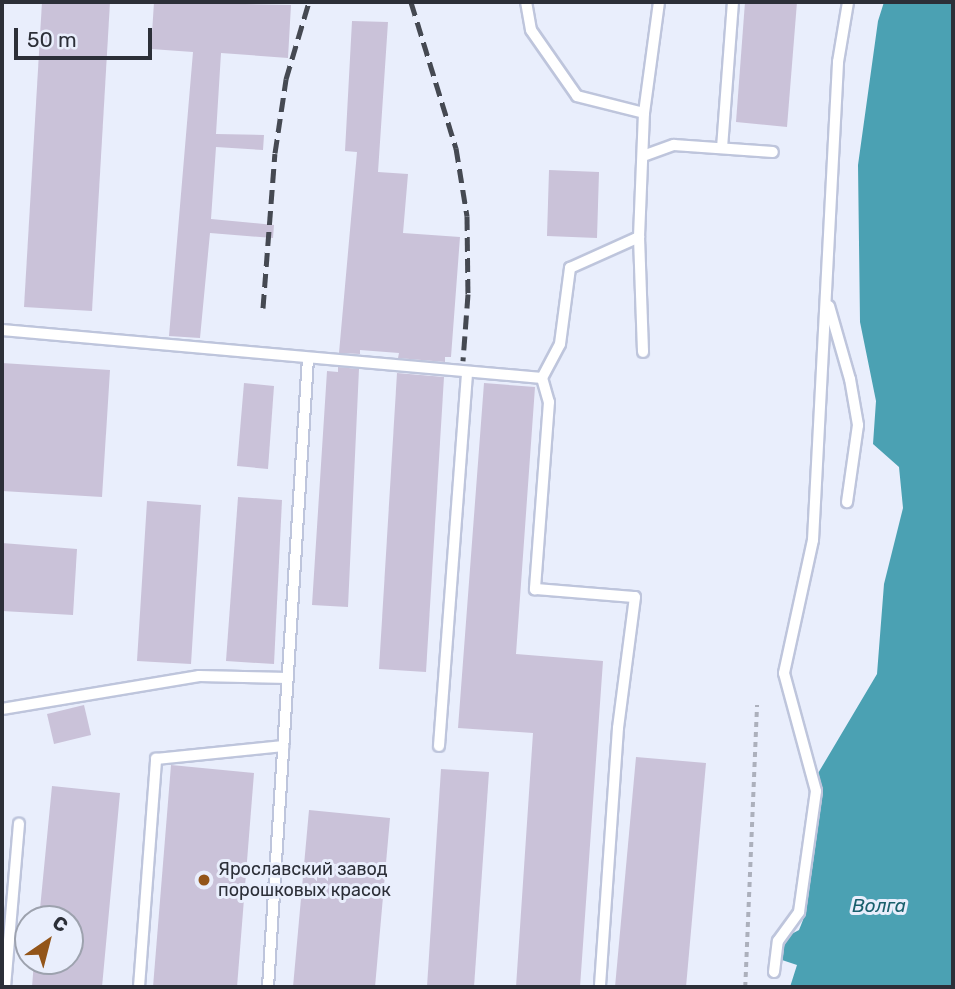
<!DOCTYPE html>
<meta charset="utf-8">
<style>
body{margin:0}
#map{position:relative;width:955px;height:989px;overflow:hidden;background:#e9eefc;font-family:Rubik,sans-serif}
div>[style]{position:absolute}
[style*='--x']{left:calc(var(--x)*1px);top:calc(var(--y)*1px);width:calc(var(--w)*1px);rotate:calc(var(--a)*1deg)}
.water>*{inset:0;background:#4ba1b3}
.building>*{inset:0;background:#cac2d9}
.path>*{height:3.5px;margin-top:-1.75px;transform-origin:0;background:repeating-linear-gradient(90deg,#acb0bc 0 5px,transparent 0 10px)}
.roads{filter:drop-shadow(2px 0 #bec5dc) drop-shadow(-2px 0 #bec5dc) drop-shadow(0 2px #bec5dc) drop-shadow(0 -2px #bec5dc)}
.lane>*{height:10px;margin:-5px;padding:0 5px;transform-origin:5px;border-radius:5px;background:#fff}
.rail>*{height:5px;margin-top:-2.5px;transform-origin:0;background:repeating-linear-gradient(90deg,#454952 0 14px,transparent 0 21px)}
.dots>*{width:19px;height:19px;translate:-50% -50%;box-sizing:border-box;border:4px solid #e9eefc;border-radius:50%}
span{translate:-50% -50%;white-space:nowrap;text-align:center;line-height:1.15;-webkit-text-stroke:6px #e9eefc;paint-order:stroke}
.poi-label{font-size:18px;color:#2c2f38}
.left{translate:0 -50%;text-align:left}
.water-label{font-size:19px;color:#1a606d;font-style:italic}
.frame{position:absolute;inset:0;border:4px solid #2c2f38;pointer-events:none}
.north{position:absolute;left:14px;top:905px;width:70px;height:70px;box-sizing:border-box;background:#e9eefc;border:2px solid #9da2ae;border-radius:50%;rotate:35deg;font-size:19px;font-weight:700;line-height:28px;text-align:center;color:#2c2f38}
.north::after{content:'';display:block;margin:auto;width:24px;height:32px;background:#935519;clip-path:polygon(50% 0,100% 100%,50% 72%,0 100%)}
.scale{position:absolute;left:14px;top:28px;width:138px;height:32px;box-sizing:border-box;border:4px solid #2c2f38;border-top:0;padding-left:9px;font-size:21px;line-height:24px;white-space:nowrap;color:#2c2f38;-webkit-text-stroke:5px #e9eefc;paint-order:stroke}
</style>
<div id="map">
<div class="water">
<div style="clip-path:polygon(884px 2px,953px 2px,953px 987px,790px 987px,797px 965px,782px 960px,782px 947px,786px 937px,799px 930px,803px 920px,817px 775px,877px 674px,884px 584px,903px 508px,899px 467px,873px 444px,876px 401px,860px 322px,858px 165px,878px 21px)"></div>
</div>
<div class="building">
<div style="clip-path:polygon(42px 2px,110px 2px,92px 311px,24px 307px)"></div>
<div style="clip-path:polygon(154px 2px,291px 5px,288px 58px,221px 53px,216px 134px,264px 135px,263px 150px,216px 147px,211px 219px,274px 225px,273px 238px,210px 233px,200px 338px,169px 336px,193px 52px,151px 49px)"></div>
<div style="clip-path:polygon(745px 2px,797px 2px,787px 127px,736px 122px)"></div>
<div style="clip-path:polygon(352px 21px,388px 22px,378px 172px,408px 174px,403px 233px,460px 237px,451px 357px,445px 357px,445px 362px,398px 358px,399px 353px,360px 350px,360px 354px,339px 353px,357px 152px,345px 151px)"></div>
<div style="clip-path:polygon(549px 170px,599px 172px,597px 238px,547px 236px)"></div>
<div style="clip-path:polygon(2px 363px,110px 370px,102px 497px,2px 491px)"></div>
<div style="clip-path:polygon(338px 367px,359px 369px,348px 607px,312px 605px,327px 371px,338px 372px)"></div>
<div style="clip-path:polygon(397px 373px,444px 377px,426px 672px,379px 669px)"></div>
<div style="clip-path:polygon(244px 383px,274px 386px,268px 469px,237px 466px)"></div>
<div style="clip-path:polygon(484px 383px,535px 387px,516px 654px,603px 661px,580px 987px,516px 987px,533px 733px,458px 728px)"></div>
<div style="clip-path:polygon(238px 497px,282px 500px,274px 664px,226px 661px)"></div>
<div style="clip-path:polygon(147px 501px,201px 505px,191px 664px,137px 661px)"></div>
<div style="clip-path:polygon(2px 543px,77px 549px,73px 615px,2px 611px)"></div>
<div style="clip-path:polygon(84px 705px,91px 735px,54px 744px,47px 714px)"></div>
<div style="clip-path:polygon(636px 757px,706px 763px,686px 987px,615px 987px)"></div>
<div style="clip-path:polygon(171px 765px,254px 773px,237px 987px,153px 987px)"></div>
<div style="clip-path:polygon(441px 769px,489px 772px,474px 987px,427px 987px)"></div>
<div style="clip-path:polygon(52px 786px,120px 793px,102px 987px,32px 987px,34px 961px,70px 961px,70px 919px,39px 919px)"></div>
<div style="clip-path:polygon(309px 810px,390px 818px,375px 987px,293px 987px)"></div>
</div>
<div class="path">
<div style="--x:745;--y:987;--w:282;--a:-87.6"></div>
</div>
<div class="roads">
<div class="lane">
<div style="--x:644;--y:113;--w:112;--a:-82.3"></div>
<div style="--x:722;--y:148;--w:146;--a:-85.7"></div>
<div style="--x:643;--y:156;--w:33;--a:-20"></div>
<div style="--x:674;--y:145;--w:99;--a:4"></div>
<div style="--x:639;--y:237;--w:115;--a:88"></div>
<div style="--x:829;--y:306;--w:76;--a:74"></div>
<div style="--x:850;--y:379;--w:47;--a:80.1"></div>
<div style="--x:858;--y:425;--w:78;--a:98.1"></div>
<div style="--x:2;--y:330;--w:542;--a:5.08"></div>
<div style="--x:542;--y:378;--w:38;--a:-62"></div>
<div style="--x:560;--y:344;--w:77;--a:-82.5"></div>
<div style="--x:570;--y:268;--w:76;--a:-24.2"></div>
<div style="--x:639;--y:237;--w:124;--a:-87.7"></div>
<div style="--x:644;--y:113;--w:69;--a:-165.8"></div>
<div style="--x:577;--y:96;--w:80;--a:-124.9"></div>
<div style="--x:531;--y:30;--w:28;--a:-100"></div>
<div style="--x:542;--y:378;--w:25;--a:74"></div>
<div style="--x:549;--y:402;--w:188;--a:94.3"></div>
<div style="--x:535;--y:589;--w:100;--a:4.6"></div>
<div style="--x:635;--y:597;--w:132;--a:97.4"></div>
<div style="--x:618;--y:728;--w:260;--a:94"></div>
<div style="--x:2;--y:709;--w:200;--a:-9.5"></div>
<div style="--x:199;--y:676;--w:89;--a:1.3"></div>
<div style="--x:439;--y:746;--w:375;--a:-85.7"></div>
<div style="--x:774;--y:972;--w:31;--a:-83"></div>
<div style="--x:778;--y:941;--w:36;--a:-54"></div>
<div style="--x:799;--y:912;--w:122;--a:-82"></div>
<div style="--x:816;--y:791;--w:122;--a:-105.2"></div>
<div style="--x:784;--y:673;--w:136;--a:-77.7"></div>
<div style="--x:813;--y:540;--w:479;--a:-87"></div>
<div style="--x:838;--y:62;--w:61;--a:-80.5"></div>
<div style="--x:5;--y:987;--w:164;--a:-85.1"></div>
<div style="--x:139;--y:987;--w:229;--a:-85.7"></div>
<div style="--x:156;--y:759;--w:128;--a:-5.8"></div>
<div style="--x:268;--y:987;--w:629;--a:-86.36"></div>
</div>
</div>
<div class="rail">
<div style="--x:411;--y:2;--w:153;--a:72.9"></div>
<div style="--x:456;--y:148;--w:69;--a:80.8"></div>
<div style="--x:467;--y:216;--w:78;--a:89.3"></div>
<div style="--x:468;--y:294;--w:67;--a:94.3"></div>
<div style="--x:263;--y:308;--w:155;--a:-85.6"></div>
<div style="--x:275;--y:153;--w:75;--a:-81.5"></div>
<div style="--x:286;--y:79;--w:80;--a:-73.4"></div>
</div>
<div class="dots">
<div style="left:204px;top:880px;background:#935519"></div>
</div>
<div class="poi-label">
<span class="left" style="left:218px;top:880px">Ярославский завод<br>порошковых красок</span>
</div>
<div class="water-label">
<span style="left:879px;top:906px">Волга</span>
</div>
<div class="frame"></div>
<div class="north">С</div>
<div class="scale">50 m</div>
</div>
